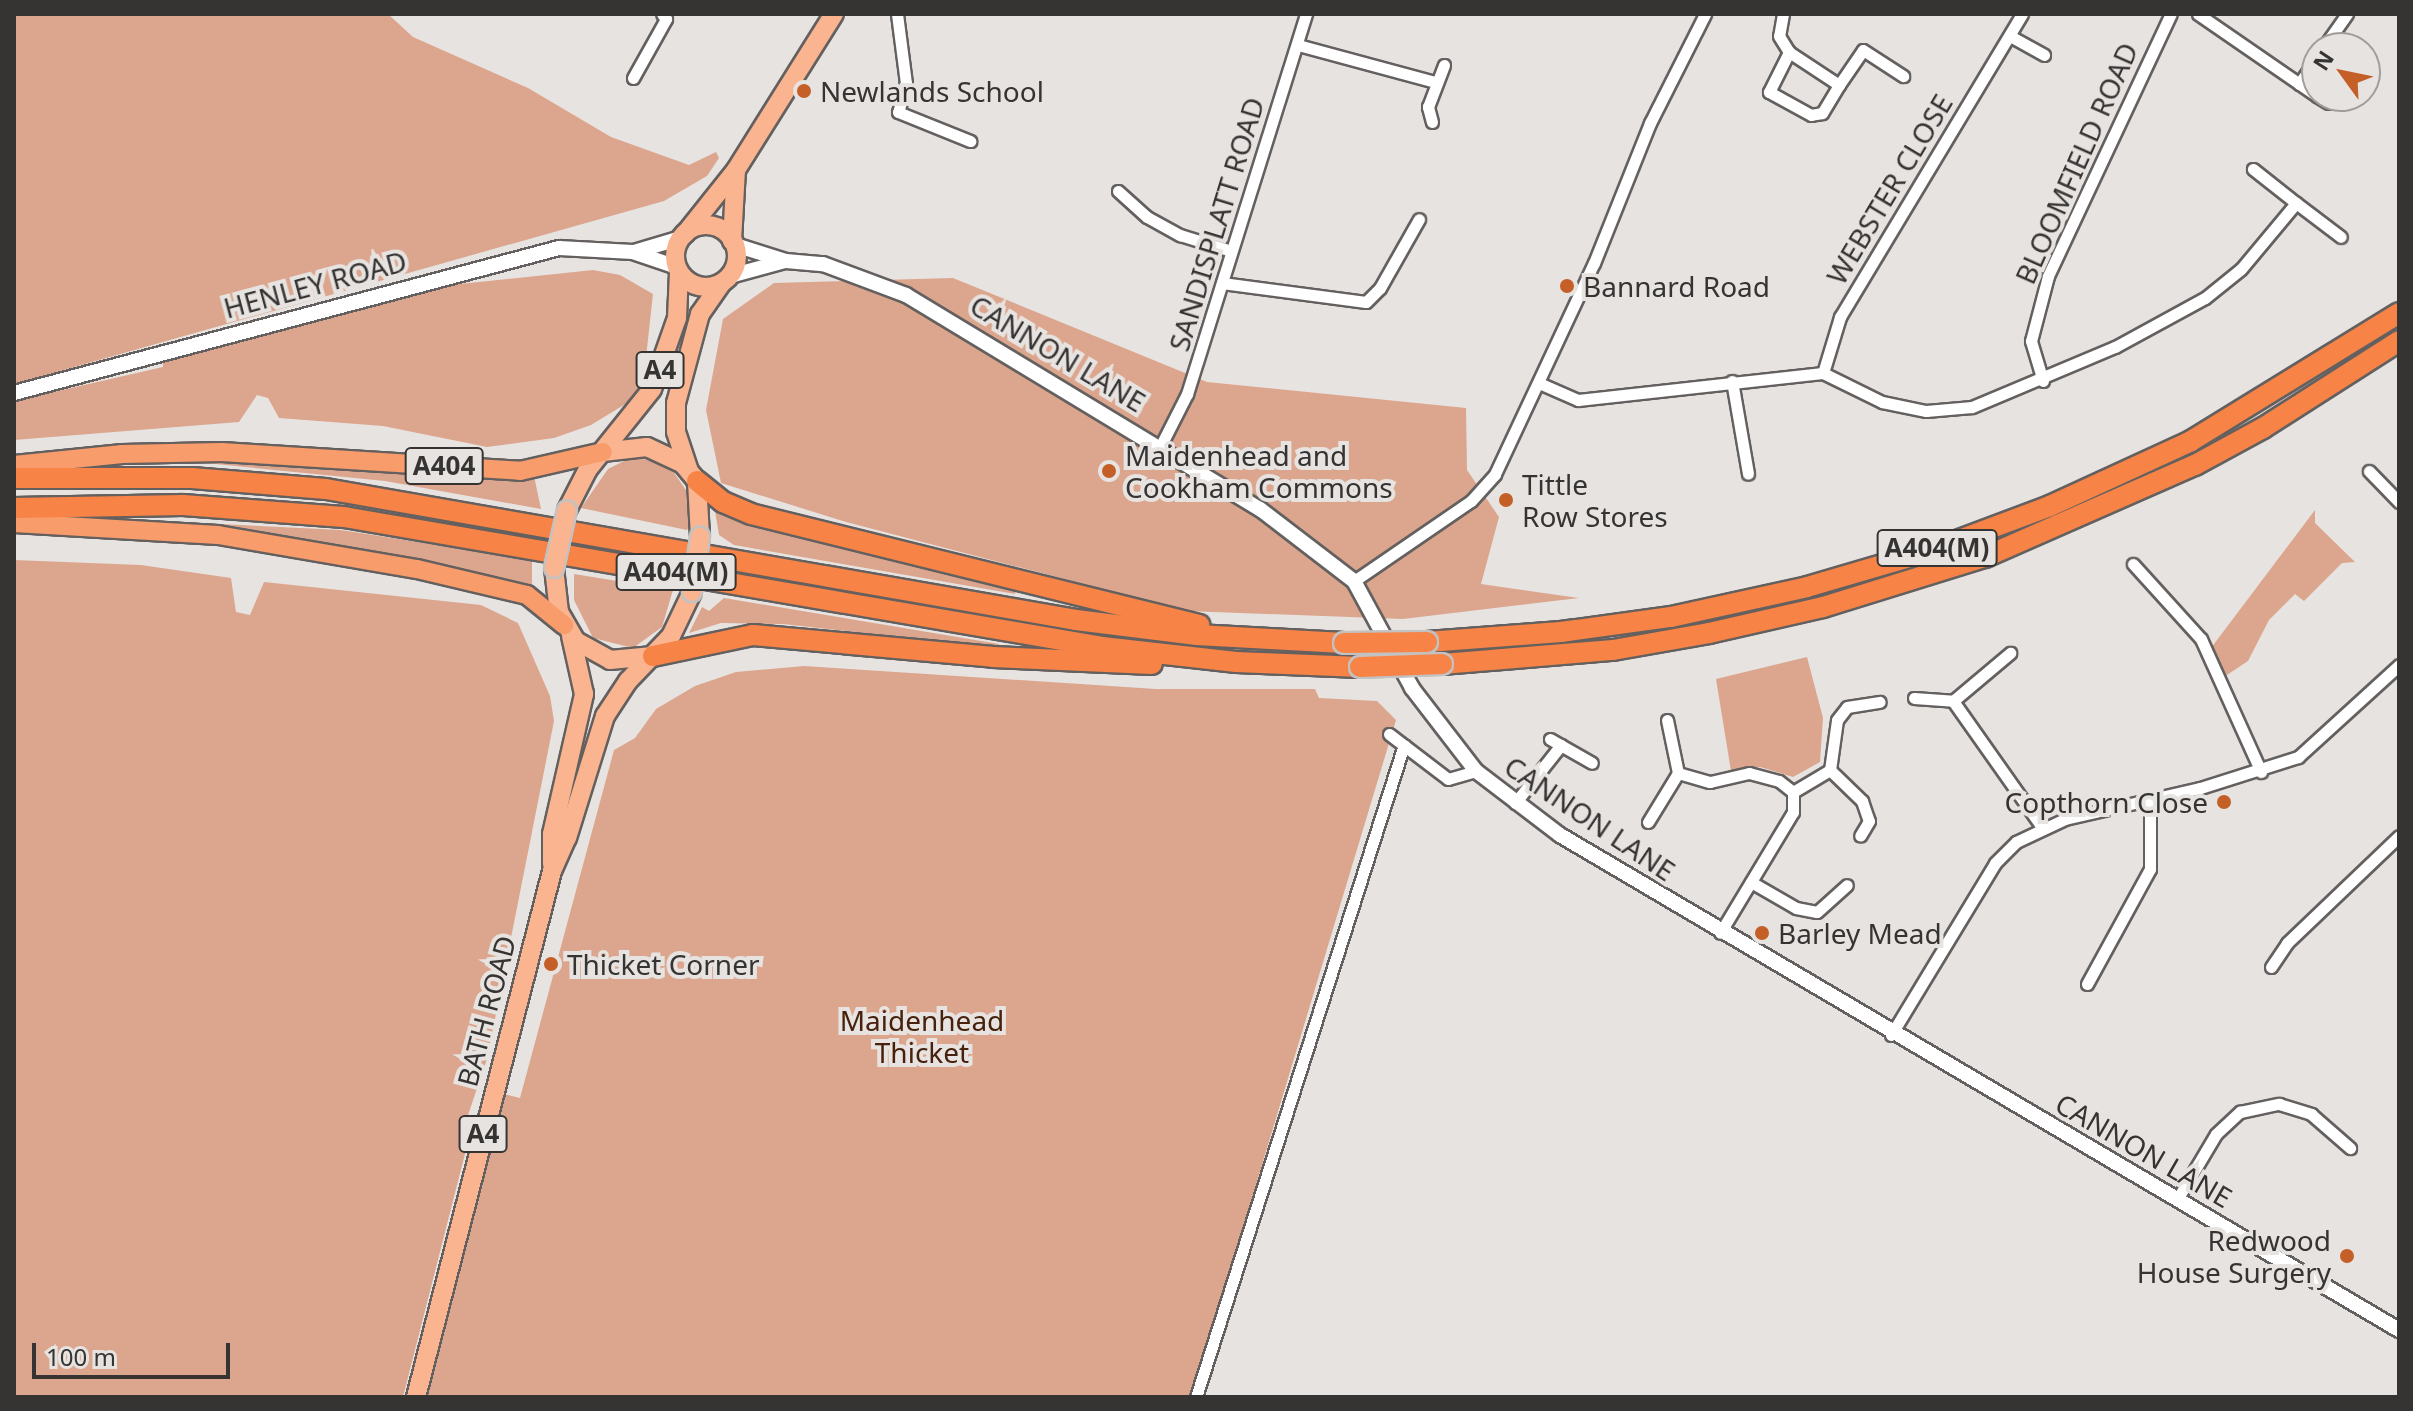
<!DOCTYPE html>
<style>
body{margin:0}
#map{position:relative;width:2413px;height:1411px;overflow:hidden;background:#e7e3e1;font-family:"Noto Sans",sans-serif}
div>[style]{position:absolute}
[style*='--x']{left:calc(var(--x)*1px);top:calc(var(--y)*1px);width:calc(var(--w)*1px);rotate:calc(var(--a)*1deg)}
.green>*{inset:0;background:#dba68d}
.roads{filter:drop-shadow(2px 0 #64605f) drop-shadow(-2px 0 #64605f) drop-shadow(0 2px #64605f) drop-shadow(0 -2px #64605f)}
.minor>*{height:11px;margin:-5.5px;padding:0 5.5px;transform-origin:5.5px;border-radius:5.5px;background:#fff}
.tertiary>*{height:14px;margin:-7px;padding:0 7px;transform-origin:7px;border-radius:7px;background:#fff}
.primary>*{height:18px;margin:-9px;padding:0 9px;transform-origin:9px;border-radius:9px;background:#fab590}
.primary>.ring{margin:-9px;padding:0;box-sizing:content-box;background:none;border:18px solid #fab590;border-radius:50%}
.trunk>*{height:18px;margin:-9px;padding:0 9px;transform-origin:9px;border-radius:9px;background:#f89c6b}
.motorway>*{height:20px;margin:-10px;padding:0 10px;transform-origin:10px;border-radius:10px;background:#f78446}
.bridges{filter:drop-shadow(2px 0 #c2c2c2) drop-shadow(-2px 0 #c2c2c2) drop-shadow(0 2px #c2c2c2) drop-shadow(0 -2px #c2c2c2)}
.primary-bridge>*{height:18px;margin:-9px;padding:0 9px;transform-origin:9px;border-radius:9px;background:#fab590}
.motorway-bridge>*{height:20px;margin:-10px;padding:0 10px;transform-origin:10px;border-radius:10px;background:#f78446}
.dots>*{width:22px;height:22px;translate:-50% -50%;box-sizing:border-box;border:4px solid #e7e3e1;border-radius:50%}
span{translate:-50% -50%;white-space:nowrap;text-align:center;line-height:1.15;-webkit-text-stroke:8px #e7e3e1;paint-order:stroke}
.shield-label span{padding:2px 6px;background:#e7e3e1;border:2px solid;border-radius:6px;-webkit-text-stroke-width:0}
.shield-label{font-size:26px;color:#353433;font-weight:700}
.poi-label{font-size:28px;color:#353433}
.left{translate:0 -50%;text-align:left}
.right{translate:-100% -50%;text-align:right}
.street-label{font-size:28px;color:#353433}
.park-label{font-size:28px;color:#47210c}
.frame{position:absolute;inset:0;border:16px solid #353433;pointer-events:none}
.north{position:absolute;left:2301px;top:32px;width:80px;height:80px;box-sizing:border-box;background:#e7e3e1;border:2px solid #a09d9b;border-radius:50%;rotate:303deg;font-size:22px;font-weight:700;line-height:32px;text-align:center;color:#353433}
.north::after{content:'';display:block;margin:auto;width:28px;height:36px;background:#c35f27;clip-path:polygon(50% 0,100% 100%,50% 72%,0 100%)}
.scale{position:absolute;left:32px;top:1343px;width:198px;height:36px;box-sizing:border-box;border:4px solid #353433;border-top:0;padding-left:10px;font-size:24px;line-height:28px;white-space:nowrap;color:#353433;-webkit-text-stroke:6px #e7e3e1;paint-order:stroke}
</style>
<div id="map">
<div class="green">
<div style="clip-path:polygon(14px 14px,388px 14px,413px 37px,528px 88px,611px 137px,689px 165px,716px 152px,719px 158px,707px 176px,664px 201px,14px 384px)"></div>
<div style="clip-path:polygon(593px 270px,620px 275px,653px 294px,642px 394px,591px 425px,554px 438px,487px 447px,383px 426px,279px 418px,268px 398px,257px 395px,239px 422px,14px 440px,14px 401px,163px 367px,163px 359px,450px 285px)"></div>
<div style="clip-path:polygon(953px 278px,1207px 382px,1466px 408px,1467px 470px,1499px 517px,1481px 584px,1579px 598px,1403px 619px,1187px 611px,846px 522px,721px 483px,706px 410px,723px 319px,774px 283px)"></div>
<div style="clip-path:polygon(632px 457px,668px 464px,688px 493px,695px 516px,687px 530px,581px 508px,608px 469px)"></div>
<div style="clip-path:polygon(185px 461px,534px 476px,541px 509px,385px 481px)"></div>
<div style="clip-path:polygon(2315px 510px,2315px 523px,2355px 562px,2342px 563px,2304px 601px,2295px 594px,2269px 620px,2248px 661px,2221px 679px,2208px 652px)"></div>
<div style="clip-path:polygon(715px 511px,770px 528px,1016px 590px,1015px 594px,734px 545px,719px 535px)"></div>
<div style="clip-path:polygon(122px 519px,341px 530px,532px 560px,532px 585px,270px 535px)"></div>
<div style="clip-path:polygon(14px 560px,141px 565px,231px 578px,236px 612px,250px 615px,264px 582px,481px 605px,518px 623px,550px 696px,554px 721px,487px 1059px,464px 1127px,467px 1146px,403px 1397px,14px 1397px)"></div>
<div style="clip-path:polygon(574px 574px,673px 590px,662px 627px,633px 648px,593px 638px,574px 600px)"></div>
<div style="clip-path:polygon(724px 598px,999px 644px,1000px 648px,783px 624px,721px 623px,689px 633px,702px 607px,709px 611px)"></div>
<div style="clip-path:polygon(1807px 657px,1823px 718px,1820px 762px,1793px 777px,1760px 767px,1731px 771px,1716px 679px)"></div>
<div style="clip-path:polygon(804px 666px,1156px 689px,1315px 689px,1319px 698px,1377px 701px,1396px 720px,1192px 1397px,427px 1397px,504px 1094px,520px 1098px,614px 750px,635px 738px,656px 709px,695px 686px,736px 672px)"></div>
</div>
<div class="roads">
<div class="minor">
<div style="--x:897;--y:14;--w:70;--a:82.6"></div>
<div style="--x:906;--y:83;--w:30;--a:105"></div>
<div style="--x:898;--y:112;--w:78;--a:21.9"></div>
<div style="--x:1783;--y:14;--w:22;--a:100"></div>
<div style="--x:1779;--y:36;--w:19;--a:58"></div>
<div style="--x:1789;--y:52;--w:60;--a:33.4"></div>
<div style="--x:1839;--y:85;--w:33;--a:121"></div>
<div style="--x:1822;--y:113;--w:11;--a:170"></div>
<div style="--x:1811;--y:115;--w:48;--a:-151.3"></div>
<div style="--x:1769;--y:92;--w:45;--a:-63.4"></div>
<div style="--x:2198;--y:14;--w:145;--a:34.6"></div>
<div style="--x:2010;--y:36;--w:39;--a:29"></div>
<div style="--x:1298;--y:45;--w:142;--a:15.1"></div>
<div style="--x:2323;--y:48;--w:42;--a:-54.8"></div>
<div style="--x:633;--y:78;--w:68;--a:-60.8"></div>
<div style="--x:666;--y:19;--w:6;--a:-129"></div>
<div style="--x:2299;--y:84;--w:32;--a:-56"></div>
<div style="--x:1839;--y:85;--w:42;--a:-55.6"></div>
<div style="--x:1863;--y:50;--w:48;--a:33"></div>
<div style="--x:2317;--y:96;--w:13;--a:32"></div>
<div style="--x:1432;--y:122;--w:16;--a:-105"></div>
<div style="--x:1428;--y:107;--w:45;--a:-69.1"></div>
<div style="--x:1118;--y:191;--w:39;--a:42"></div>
<div style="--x:1147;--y:217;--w:38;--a:29"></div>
<div style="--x:1180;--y:235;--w:53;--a:17.4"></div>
<div style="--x:2296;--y:203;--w:56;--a:37.1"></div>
<div style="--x:1222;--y:283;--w:145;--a:7.5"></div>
<div style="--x:1366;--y:302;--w:20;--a:-45"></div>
<div style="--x:1380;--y:288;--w:79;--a:-60.5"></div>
<div style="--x:1823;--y:373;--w:59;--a:-73.1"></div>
<div style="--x:1840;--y:317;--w:353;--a:-59"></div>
<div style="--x:1732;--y:381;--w:94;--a:80.2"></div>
<div style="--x:2043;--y:381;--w:42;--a:-106.7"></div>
<div style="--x:2031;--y:341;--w:67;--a:-75.3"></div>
<div style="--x:2048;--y:276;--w:289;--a:-64.9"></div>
<div style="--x:1539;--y:383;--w:43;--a:23.6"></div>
<div style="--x:1578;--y:400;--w:246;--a:-6.3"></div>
<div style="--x:1823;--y:373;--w:66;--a:26.2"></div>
<div style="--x:1882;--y:402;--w:45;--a:11.6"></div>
<div style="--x:1926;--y:411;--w:46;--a:-5"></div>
<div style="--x:1972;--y:407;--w:155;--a:-22.8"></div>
<div style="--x:2115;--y:347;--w:102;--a:-28.6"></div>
<div style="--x:2205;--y:298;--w:46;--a:-38.9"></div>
<div style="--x:2241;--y:269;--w:86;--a:-50.2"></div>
<div style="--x:2296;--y:203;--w:55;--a:-141.7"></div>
<div style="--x:1161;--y:445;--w:57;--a:-63"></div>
<div style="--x:1187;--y:394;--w:398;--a:-72.6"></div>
<div style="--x:2369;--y:471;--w:43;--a:45.9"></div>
<div style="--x:2133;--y:564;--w:101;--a:47.8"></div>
<div style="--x:2201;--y:639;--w:146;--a:65.7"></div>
<div style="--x:1354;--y:581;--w:142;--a:-34.4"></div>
<div style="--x:1471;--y:501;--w:36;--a:-48"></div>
<div style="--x:1495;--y:474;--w:233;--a:-64.9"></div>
<div style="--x:1594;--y:263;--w:151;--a:-68.2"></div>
<div style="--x:1650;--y:123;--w:122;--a:-63.2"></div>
<div style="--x:1914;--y:698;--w:39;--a:4"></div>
<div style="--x:1953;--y:701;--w:75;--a:-40.1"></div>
<div style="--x:1953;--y:701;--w:154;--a:54.8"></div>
<div style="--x:1389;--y:734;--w:74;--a:37.3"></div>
<div style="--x:1448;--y:779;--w:29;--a:-16"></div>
<div style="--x:1550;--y:739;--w:48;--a:29.7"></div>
<div style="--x:1830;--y:770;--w:45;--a:44.1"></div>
<div style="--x:1862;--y:801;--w:21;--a:71"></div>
<div style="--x:1869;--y:821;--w:17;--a:121"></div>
<div style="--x:1678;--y:773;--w:33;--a:16"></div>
<div style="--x:1710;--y:782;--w:40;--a:-13"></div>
<div style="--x:1749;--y:773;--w:31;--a:15"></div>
<div style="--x:1779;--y:781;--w:18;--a:38"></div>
<div style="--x:1793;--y:792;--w:20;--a:90"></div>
<div style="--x:1793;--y:812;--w:141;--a:121.1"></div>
<div style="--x:1793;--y:792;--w:43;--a:-30.7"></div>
<div style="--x:1830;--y:770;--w:50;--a:-82"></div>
<div style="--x:1837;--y:720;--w:16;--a:-52"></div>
<div style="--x:1847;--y:707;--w:33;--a:-9"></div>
<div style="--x:1515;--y:803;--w:74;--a:-51.6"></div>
<div style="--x:1648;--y:822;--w:57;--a:-58.5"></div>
<div style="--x:1678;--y:773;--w:54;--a:-101.7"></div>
<div style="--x:1751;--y:882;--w:52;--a:30"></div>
<div style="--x:1796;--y:908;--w:21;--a:11"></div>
<div style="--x:1817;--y:912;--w:40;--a:-42"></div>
<div style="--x:2271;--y:967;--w:29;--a:-56"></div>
<div style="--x:2287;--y:943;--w:155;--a:-43.7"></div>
<div style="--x:2087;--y:984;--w:131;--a:-61.3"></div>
<div style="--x:2150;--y:869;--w:70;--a:-90"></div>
<div style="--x:1891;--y:1035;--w:201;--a:-58.8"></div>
<div style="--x:1995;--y:863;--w:30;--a:-45"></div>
<div style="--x:2016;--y:842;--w:54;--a:-25.1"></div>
<div style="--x:2065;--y:819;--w:139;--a:-12.9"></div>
<div style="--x:2200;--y:788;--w:103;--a:-17.6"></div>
<div style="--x:2298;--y:757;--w:137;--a:-42.3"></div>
<div style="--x:2178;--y:1198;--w:74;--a:-59.3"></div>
<div style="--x:2216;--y:1134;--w:33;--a:-43"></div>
<div style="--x:2240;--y:1112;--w:40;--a:-12"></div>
<div style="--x:2279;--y:1104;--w:34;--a:17"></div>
<div style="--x:2311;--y:1114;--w:52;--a:41.1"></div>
<div style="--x:1196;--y:1397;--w:684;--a:-72.31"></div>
</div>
<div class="tertiary">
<div style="--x:735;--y:245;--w:53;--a:17.4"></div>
<div style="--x:786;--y:261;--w:37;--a:5"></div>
<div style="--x:823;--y:264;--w:89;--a:20.5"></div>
<div style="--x:906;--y:295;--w:414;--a:31.2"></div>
<div style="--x:1260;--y:509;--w:118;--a:37.5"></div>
<div style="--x:1354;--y:581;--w:122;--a:61.5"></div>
<div style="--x:1412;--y:688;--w:105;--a:52.4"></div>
<div style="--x:1476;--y:771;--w:106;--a:37.3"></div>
<div style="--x:1560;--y:835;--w:974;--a:30.54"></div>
<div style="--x:634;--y:252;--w:49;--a:-16.6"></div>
<div style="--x:730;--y:276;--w:57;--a:-15.3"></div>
<div style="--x:14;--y:393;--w:564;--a:-14.9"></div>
<div style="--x:559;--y:248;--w:74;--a:3.1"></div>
<div style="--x:633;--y:252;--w:46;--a:18.8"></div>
</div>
<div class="primary">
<div class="ring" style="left:675px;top:225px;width:44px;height:44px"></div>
<div style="--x:685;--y:234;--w:82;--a:-51.4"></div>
<div style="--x:736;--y:170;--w:184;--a:-57.9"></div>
<div style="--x:732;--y:241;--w:71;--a:-86.8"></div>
<div style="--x:603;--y:452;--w:44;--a:-6.5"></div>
<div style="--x:647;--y:447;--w:38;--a:25"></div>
<div style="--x:682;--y:463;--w:23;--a:50"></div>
<div style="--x:697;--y:481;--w:56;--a:86.9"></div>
<div style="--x:689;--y:471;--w:41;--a:-108.4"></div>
<div style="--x:676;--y:432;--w:29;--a:-90"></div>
<div style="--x:676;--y:403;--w:92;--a:-74.9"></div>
<div style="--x:700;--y:314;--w:38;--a:-55"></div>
<div style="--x:567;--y:510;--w:46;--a:-62.9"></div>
<div style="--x:588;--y:469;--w:102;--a:-51.3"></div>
<div style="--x:652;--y:389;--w:75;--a:-70.6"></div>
<div style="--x:677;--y:318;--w:46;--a:-87.5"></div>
<div style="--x:554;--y:568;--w:44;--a:83.5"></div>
<div style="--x:559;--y:612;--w:34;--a:60"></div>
<div style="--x:576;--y:641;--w:39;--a:29"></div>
<div style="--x:610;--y:660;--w:43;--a:-5.3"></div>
<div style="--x:552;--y:864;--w:30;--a:-90"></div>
<div style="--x:552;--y:834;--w:144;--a:-77.1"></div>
<div style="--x:584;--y:694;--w:59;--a:-102.6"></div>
<div style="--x:416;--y:1397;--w:543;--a:-75.5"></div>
<div style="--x:552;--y:871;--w:36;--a:-66"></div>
<div style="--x:567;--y:838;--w:128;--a:-72.7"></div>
<div style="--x:605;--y:716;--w:42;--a:-56.7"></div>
<div style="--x:628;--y:681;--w:62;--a:-46.3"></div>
<div style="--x:671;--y:636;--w:49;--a:-64.5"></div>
</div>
<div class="trunk">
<div style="--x:14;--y:465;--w:109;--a:-5.8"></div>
<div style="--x:122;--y:454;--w:100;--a:-1.1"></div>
<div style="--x:222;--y:452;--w:299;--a:3.6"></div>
<div style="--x:520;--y:471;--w:85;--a:-12.9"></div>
<div style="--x:14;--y:523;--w:204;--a:3.4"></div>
<div style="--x:218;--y:535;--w:202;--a:9.7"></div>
<div style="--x:417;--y:569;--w:113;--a:13.3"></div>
<div style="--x:527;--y:595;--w:48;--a:39"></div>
</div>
<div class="motorway">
<div style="--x:14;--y:478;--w:178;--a:0"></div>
<div style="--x:192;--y:478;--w:134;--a:4.7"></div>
<div style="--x:326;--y:489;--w:761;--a:9.91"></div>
<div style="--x:1076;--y:620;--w:122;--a:7.1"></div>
<div style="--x:1197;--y:635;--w:147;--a:3.1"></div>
<div style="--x:697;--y:481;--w:33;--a:39"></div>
<div style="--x:723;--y:502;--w:30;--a:23"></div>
<div style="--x:751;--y:514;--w:462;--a:13.9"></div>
<div style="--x:14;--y:508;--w:169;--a:-1"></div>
<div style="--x:183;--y:505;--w:161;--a:4.3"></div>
<div style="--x:344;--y:517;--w:769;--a:9.73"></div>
<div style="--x:1102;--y:647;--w:135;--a:6.4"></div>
<div style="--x:1236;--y:662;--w:124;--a:2.3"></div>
<div style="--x:1427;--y:642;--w:134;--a:-4.3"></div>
<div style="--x:1561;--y:632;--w:111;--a:-7.8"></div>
<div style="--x:1671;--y:617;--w:139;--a:-12.4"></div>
<div style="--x:1807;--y:587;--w:125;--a:-16.3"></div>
<div style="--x:1927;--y:552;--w:131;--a:-20.5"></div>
<div style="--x:2050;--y:506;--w:155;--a:-24.7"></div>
<div style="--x:2191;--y:441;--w:244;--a:-31.6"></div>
<div style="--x:653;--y:656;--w:102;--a:-11.9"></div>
<div style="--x:753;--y:635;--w:241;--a:5.2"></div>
<div style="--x:993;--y:657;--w:159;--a:2.5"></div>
<div style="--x:1442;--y:664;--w:172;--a:-4.7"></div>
<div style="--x:1613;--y:650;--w:97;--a:-10"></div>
<div style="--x:1709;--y:633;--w:117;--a:-12.8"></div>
<div style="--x:1823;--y:607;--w:170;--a:-17.2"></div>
<div style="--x:1985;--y:557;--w:229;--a:-23.7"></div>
<div style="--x:2195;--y:465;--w:77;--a:-28.6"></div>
<div style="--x:2263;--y:428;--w:161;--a:-32.6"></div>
</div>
</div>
<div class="bridges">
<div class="primary-bridge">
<div style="--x:554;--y:568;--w:59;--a:-77.4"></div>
<div style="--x:692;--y:592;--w:56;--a:-81.7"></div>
</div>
<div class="motorway-bridge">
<div style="--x:1344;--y:643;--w:83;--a:-0.7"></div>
<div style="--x:1360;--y:667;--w:82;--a:-2.1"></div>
</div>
</div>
<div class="dots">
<div style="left:804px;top:91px;background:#c35f27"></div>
<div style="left:1567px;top:286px;background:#c35f27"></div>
<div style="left:1109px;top:471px;background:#c35f27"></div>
<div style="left:1506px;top:500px;background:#c35f27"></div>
<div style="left:2224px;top:802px;background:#c35f27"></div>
<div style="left:1762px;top:933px;background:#c35f27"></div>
<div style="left:551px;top:964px;background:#c35f27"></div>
<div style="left:2347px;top:1256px;background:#c35f27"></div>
</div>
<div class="shield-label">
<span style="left:660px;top:370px">A4</span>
<span style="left:444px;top:466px">A404</span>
<span style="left:1937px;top:548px">A404(M)</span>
<span style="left:676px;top:572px">A404(M)</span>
<span style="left:483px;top:1134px">A4</span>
</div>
<div class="poi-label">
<span class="left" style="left:820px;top:91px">Newlands School</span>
<span class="left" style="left:1583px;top:286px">Bannard Road</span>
<span class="left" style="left:1125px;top:471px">Maidenhead and<br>Cookham Commons</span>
<span class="left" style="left:1522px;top:500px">Tittle<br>Row Stores</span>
<span class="right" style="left:2208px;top:802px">Copthorn Close</span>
<span class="left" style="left:1778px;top:933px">Barley Mead</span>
<span class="left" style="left:567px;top:964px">Thicket Corner</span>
<span class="right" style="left:2331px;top:1256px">Redwood<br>House Surgery</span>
</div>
<div class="street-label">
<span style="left:2076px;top:163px;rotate:-66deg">BLOOMFIELD ROAD</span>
<span style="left:1889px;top:189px;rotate:-59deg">WEBSTER CLOSE</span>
<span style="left:1216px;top:224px;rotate:-73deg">SANDISPLATT ROAD</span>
<span style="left:315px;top:284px;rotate:-15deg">HENLEY ROAD</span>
<span style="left:1058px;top:353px;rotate:31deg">CANNON LANE</span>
<span style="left:1590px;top:818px;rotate:34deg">CANNON LANE</span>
<span style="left:486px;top:1011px;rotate:-75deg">BATH ROAD</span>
<span style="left:2144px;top:1150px;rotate:30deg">CANNON LANE</span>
</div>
<div class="park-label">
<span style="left:922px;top:1036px">Maidenhead<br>Thicket</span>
</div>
<div class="frame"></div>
<div class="north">N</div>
<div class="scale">100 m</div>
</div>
